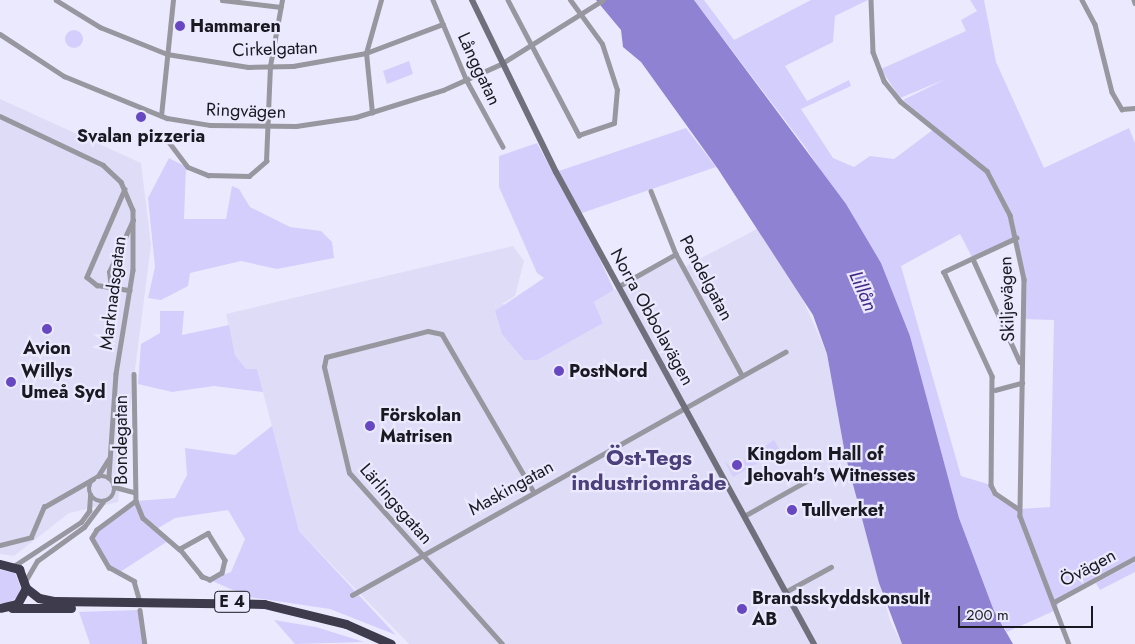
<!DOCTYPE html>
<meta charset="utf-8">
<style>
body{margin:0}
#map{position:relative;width:1135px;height:644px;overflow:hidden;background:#ebe9fe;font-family:Jost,sans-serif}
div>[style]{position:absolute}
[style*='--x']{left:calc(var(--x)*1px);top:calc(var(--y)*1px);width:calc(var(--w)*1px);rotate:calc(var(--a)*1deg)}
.built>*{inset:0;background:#dfdcf8}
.green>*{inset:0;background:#d4cefd}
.round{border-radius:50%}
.water>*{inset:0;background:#8f82d3}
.street>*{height:4.5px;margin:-2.25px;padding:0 2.25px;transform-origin:2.25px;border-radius:2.25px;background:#9897a0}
.street>.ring{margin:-2.25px;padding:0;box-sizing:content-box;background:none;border:4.5px solid #9897a0;border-radius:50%}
.secondary>*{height:6px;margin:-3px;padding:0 3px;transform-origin:3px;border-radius:3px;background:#706f7c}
.highway>*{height:9px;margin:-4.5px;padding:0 4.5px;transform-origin:4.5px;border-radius:4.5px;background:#3d3b4c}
.dots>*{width:14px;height:14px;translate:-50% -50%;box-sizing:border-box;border:2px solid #ebe9fe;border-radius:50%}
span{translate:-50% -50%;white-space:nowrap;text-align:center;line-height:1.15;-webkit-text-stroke:4.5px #ebe9fe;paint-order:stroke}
.shield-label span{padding:1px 4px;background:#ebe9fe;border:1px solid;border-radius:4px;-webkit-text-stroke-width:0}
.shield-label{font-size:16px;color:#1a1921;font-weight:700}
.poi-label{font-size:18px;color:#1a1921;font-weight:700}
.left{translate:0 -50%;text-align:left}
.street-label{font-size:18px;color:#1a1921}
.water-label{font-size:19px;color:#432887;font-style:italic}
.district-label{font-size:22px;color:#4b3f7c;font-weight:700}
.scale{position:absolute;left:958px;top:606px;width:135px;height:22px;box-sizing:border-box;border:2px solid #1a1921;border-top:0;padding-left:6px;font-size:15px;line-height:18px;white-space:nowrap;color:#1a1921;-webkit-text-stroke:4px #ebe9fe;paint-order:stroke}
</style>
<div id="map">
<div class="built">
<div style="clip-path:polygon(0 99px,141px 163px,151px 245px,118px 502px,69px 513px,14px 556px,0 554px)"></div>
<div style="clip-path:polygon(757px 229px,794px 280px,827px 354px,845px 454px,890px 621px,902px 644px,409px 644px,299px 531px,257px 369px,246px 369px,235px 355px,226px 314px,513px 246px,524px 261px,515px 296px,502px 304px,603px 323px,594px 302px,676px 254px,684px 267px)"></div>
</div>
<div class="green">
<div style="clip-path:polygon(evenodd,694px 0,704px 0,734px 40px,811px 0,868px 0,835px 16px,833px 42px,785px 66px,807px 101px,849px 80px,851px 86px,801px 109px,833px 158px,854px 167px,870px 156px,894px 159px,934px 129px,940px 131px,903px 100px,946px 79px,900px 98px,881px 69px,966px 31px,961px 20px,977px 11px,970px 0,984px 0,996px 62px,1044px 168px,1129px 128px,1135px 143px,1135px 558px,1060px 598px,1056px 610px,1007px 632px,994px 611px,959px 518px,910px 336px,881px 263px,806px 148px,694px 0,960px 234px,973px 259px,1017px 238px,1024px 279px,1022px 319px,1054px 320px,1050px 507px,1019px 509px,995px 493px,991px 485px,961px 476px,901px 266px,960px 234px)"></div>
<div class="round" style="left:65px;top:30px;width:18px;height:18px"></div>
<div style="clip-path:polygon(409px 61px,413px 74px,387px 84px,383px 71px)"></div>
<div style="clip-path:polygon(686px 128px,716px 167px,579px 214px,614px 290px,594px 302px,603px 323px,537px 360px,524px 360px,502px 334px,495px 311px,544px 278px,537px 273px,499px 187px,499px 156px,537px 143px,553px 173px)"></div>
<div style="clip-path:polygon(169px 158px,186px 167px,184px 219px,226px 219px,232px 186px,239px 189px,250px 207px,290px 227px,321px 231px,332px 242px,334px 258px,277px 269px,241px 261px,190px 273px,188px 286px,161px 300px,148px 298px,155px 267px,148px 198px)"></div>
<div style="clip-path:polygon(160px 311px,184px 311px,182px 335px,229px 325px,235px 355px,246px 369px,257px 369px,263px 392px,214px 386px,172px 392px,138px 384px,141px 344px,160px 333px)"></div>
<div style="clip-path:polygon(272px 426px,299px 531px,396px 635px,330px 609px,249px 597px,210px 580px,231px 572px,245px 539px,228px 510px,175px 518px,155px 530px,168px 541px,120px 572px,109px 567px,94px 542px,93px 535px,136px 501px,175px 498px,187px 475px,185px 448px,235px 455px)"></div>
<div style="clip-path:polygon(774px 440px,780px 450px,733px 477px,724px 460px,736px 473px,746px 467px,743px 461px)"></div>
<div style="clip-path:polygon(1135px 562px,1135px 572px,1100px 590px,1096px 583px)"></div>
<div style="clip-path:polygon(0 570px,15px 573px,21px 588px,17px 598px,7px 603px,0 603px)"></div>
<div style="clip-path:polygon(140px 610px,145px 644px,90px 644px,79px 612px)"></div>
<div style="clip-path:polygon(274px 620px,316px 627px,364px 642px,295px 644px)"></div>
</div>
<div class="water">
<div style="clip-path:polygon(596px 0,694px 0,846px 204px,881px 263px,910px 336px,959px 518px,994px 611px,1013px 644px,902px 644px,879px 583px,845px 454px,827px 354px,813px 315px,718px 169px,641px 62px,623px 47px,621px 30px)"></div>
</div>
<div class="street">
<div style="--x:56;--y:0;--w:52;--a:31.5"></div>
<div style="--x:100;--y:27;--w:72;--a:21.9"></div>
<div style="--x:167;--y:54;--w:82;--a:9.1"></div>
<div style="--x:248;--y:67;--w:45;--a:-1.3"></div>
<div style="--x:293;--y:66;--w:74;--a:-10.1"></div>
<div style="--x:366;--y:53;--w:82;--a:-20.6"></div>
<div style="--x:222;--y:0;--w:59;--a:6.8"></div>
<div style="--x:433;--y:0;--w:86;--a:67.3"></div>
<div style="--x:466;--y:79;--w:77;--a:61.4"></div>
<div style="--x:508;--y:0;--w:153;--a:62.3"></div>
<div style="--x:579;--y:135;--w:37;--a:-19"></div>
<div style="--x:614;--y:123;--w:33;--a:-85"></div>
<div style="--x:617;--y:90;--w:48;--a:-108.1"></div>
<div style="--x:602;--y:44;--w:54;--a:-126"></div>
<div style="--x:871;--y:0;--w:52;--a:87.8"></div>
<div style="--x:873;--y:52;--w:31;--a:69"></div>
<div style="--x:884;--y:81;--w:26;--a:51"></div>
<div style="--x:900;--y:101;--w:112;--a:38.8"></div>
<div style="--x:987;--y:171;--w:50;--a:62.4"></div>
<div style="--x:1010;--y:215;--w:66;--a:77.7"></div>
<div style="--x:1024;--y:279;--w:237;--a:91"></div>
<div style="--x:1020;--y:516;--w:137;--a:69.1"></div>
<div style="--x:1082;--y:0;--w:27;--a:62"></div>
<div style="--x:1095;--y:24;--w:70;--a:76"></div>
<div style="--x:1112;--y:92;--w:20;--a:60"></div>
<div style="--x:1122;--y:109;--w:13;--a:-4"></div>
<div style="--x:1134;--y:0;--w:3;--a:72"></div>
<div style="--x:0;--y:34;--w:77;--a:33.3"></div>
<div style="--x:64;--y:76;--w:111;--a:22.2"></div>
<div style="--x:167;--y:118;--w:44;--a:9.2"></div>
<div style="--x:210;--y:125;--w:86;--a:0.7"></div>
<div style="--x:296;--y:126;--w:61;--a:-8.5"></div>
<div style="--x:356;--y:117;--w:91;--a:-17.2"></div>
<div style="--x:443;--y:90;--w:64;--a:-24.1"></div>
<div style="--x:501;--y:64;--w:120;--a:-32.1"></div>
<div style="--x:372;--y:113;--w:60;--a:-95.7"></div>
<div style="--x:366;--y:53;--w:55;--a:-74.2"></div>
<div style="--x:0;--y:116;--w:114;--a:25.4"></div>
<div style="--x:103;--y:165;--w:25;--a:43"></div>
<div style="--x:121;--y:182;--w:30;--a:67"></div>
<div style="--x:133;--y:210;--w:60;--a:90"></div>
<div style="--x:133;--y:270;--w:105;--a:99.3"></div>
<div style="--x:116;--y:374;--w:104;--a:93.9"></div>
<div style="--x:161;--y:116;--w:117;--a:-84.1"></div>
<div style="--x:166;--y:138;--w:36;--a:53"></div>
<div style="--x:188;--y:167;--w:22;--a:22"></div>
<div style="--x:208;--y:175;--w:41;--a:1.4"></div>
<div style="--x:249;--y:176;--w:23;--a:-41"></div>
<div style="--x:266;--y:161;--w:95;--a:-87.6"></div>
<div style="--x:270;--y:66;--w:67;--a:-79.7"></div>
<div style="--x:125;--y:189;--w:96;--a:113.4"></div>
<div style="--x:87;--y:277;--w:13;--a:39"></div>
<div style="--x:97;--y:285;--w:33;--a:9"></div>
<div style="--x:651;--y:191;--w:68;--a:68.4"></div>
<div style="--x:676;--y:254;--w:138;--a:61.4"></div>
<div style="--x:1017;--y:238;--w:81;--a:155"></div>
<div style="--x:944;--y:272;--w:115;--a:65.2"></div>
<div style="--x:992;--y:376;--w:109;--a:90.5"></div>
<div style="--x:991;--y:485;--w:9;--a:63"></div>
<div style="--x:995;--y:493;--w:29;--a:34"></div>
<div style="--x:973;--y:259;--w:113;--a:65.5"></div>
<div style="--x:619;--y:286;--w:65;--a:-29.3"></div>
<div style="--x:111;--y:288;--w:16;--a:-97"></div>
<div style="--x:109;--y:272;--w:57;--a:-65.2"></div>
<div style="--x:134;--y:374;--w:127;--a:89.1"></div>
<div style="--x:136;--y:501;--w:18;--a:68"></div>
<div style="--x:143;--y:518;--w:48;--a:40.7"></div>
<div style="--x:995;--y:390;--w:28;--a:-15"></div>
<div class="ring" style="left:89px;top:476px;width:21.5px;height:21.5px"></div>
<div style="--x:98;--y:476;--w:19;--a:-58"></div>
<div style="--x:115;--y:487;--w:20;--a:15"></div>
<div style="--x:136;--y:501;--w:49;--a:143.4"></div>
<div style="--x:97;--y:530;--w:9;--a:122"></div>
<div style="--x:92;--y:538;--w:34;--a:60"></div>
<div style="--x:109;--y:567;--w:29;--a:29"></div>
<div style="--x:134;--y:581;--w:18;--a:74"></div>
<div style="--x:746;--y:515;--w:84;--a:-29.3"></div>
<div style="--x:208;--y:533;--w:32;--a:58"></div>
<div style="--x:225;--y:560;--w:13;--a:103"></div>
<div style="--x:222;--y:573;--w:14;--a:150"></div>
<div style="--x:210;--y:580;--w:9;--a:-159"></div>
<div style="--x:202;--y:577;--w:36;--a:-129"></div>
<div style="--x:179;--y:549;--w:33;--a:-29"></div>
<div style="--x:0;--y:545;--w:32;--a:-14"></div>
<div style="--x:31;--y:537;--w:33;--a:-67"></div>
<div style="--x:44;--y:507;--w:56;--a:-29.7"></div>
<div style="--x:14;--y:566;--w:80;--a:-33.3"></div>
<div style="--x:81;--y:522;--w:14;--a:-54"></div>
<div style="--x:89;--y:511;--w:16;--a:-86"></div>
<div style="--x:26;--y:580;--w:22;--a:-60"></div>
<div style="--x:37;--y:561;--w:58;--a:-35.9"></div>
<div style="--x:84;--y:527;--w:31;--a:-53"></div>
<div style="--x:787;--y:591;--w:50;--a:-28.6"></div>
<div style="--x:352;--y:595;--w:497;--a:-29.3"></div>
<div style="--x:1054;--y:602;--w:92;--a:-28.5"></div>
<div style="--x:140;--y:610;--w:34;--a:82"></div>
<div style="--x:502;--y:644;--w:229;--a:-131.8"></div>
<div style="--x:349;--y:473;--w:109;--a:-103.3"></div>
<div style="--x:324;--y:367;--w:10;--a:-79"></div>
<div style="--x:326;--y:357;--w:105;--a:-14.3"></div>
<div style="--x:428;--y:331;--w:14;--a:12"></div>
<div style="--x:442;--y:334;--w:183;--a:59.8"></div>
</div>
<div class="secondary">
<div style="--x:472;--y:0;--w:191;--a:64"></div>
<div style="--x:556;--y:172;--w:538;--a:61.34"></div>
</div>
<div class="highway">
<div style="--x:0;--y:564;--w:20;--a:15"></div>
<div style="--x:19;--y:569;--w:20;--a:70"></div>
<div style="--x:26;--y:588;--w:18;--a:119"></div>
<div style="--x:17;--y:604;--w:17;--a:167"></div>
<div style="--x:26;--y:588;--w:16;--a:38"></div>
<div style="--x:39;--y:598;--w:16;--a:11"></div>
<div style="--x:55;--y:601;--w:209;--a:0.8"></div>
<div style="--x:264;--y:604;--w:84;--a:13.7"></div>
<div style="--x:346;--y:624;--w:49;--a:24"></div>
<div style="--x:12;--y:608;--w:59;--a:0"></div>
</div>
<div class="dots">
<div style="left:180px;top:26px;background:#6748c0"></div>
<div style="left:141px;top:117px;background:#6748c0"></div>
<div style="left:47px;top:329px;background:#6748c0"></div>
<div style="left:559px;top:371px;background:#6748c0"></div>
<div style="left:11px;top:382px;background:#6748c0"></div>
<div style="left:370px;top:426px;background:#6748c0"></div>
<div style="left:737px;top:465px;background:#6748c0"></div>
<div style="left:792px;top:510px;background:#6748c0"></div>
<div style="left:742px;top:609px;background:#6748c0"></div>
</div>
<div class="shield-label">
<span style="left:232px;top:602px">E 4</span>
</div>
<div class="poi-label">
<span class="left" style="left:190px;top:26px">Hammaren</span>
<span style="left:141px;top:136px">Svalan pizzeria</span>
<span style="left:47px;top:348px">Avion</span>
<span class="left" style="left:569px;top:371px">PostNord</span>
<span class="left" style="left:21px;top:382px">Willys<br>Umeå Syd</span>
<span class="left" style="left:380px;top:426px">Förskolan<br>Matrisen</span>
<span class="left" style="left:747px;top:465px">Kingdom Hall of<br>Jehovah's Witnesses</span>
<span class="left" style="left:802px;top:510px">Tullverket</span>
<span class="left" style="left:752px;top:609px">Brandsskyddskonsult<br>AB</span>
</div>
<div class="street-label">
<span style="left:275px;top:49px;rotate:-2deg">Cirkelgatan</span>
<span style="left:479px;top:69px;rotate:65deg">Långgatan</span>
<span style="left:246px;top:111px;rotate:2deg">Ringvägen</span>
<span style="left:706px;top:278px;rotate:62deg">Pendelgatan</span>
<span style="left:113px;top:293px;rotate:-83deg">Marknadsgatan</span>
<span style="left:1007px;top:299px;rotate:-92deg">Skiljevägen</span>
<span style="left:652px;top:317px;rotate:61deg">Norra Obbolavägen</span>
<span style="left:121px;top:440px;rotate:-90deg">Bondegatan</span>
<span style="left:511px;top:488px;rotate:-29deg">Maskingatan</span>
<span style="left:396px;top:504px;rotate:49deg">Lärlingsgatan</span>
<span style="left:1088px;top:568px;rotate:-28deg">Övägen</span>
</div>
<div class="water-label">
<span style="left:863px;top:291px;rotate:66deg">Lillån</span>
</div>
<div class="district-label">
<span style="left:649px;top:470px">Öst-Tegs<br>industriområde</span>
</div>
<div class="scale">200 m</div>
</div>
